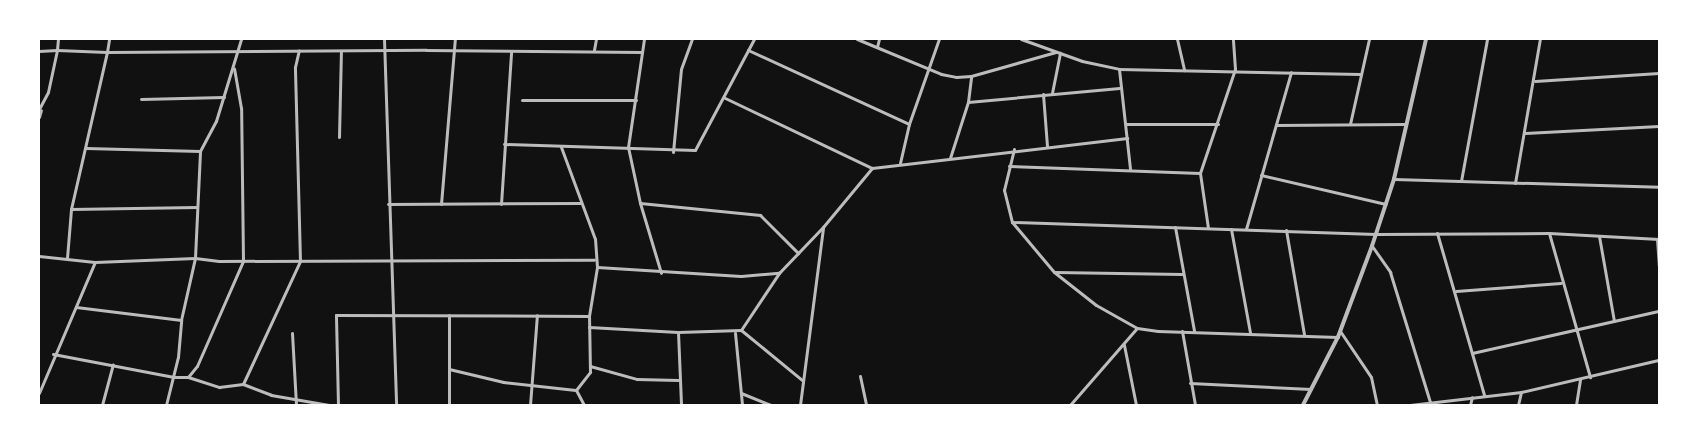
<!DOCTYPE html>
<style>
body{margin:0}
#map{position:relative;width:1698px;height:444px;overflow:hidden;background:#111;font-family:"Source Sans 3",sans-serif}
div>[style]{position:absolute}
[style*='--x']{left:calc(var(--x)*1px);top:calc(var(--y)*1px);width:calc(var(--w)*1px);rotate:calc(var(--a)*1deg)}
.minor>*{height:3px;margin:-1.5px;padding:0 1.5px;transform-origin:1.5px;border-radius:1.5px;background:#bcbcbc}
.tertiary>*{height:4px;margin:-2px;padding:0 2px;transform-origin:2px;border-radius:2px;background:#bcbcbc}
span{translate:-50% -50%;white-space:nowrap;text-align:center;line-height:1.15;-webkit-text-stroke:4.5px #fff;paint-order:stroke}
.frame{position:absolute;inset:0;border:40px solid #fff;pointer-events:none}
</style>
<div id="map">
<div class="minor">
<div style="--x:384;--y:39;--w:366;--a:88.1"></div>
<div style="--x:644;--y:39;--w:109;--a:98.4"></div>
<div style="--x:628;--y:147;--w:57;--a:77.9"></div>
<div style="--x:640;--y:203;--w:73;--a:73.3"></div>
<div style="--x:857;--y:39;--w:91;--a:22.6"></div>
<div style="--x:941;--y:74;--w:15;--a:11"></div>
<div style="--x:956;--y:77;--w:15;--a:-4"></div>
<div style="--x:971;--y:76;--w:88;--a:-15.8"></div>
<div style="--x:1021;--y:39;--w:65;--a:19.8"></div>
<div style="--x:1082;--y:61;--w:38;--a:12"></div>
<div style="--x:1119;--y:69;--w:241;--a:1.2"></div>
<div style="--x:1177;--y:39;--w:32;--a:77"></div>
<div style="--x:877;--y:47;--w:8;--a:-76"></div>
<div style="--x:594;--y:50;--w:11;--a:-80"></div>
<div style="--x:748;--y:50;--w:177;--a:24.7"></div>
<div style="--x:39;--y:51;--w:18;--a:-3"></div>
<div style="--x:57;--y:50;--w:11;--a:-85"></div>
<div style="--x:1119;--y:69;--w:101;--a:83.7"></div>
<div style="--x:1535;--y:81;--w:124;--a:-3.7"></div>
<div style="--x:1052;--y:93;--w:41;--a:-78.7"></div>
<div style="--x:1043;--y:94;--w:52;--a:85.6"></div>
<div style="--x:725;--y:98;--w:163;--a:25.5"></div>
<div style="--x:872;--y:168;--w:257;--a:-6.7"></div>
<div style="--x:141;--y:99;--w:83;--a:-1.4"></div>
<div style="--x:522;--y:100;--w:114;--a:0"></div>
<div style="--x:968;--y:102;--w:152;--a:-5.3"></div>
<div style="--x:39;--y:109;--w:19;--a:-62"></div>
<div style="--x:48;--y:92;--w:43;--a:-77.9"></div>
<div style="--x:57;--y:50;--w:50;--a:2.3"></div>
<div style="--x:107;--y:52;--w:13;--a:-81"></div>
<div style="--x:39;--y:117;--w:7;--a:-74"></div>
<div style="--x:1126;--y:124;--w:92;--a:0"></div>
<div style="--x:1350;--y:124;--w:87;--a:-77.4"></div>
<div style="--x:1276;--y:125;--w:129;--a:-0.4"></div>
<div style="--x:1525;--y:133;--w:134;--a:-3"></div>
<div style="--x:339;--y:137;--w:85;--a:-88.7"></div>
<div style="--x:504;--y:144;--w:191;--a:1.8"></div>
<div style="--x:695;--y:150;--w:126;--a:-62"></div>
<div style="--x:86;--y:148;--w:114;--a:1.5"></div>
<div style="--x:1014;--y:149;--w:42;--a:103.7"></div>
<div style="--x:1004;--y:190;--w:33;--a:76"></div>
<div style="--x:1012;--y:222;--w:65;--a:50"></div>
<div style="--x:1054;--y:272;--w:53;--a:38.2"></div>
<div style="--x:1096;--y:305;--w:47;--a:29.3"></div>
<div style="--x:673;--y:152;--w:83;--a:-84.5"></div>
<div style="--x:681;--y:69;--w:32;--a:-70"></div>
<div style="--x:950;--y:158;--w:59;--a:-72.2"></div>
<div style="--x:968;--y:102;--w:26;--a:-83"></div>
<div style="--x:900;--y:163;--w:40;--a:-77"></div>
<div style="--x:909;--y:124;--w:90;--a:-70.6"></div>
<div style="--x:1009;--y:166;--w:191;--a:2.1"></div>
<div style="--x:1261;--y:175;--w:128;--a:13.1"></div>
<div style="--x:1394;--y:179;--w:265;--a:1.7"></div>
<div style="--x:1461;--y:181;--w:144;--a:-79.6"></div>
<div style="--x:1515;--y:183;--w:146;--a:-80.2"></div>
<div style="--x:640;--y:203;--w:121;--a:5.7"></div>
<div style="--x:760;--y:215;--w:54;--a:45"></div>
<div style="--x:388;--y:204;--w:193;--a:-0.3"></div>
<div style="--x:441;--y:204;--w:166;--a:-85.2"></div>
<div style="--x:501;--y:204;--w:152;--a:-86.2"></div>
<div style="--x:71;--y:209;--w:126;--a:-0.9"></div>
<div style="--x:1012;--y:222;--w:364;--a:1.9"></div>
<div style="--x:1376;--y:234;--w:173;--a:-0.3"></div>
<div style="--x:1549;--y:233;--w:110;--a:3.1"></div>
<div style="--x:1175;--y:227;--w:106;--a:79.6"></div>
<div style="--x:1208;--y:228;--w:56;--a:-98.3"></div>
<div style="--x:1200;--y:173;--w:110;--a:-71.4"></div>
<div style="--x:1235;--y:69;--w:30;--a:-94"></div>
<div style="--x:1231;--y:229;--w:106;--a:79.6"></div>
<div style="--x:1246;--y:229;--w:163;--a:-74"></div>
<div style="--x:1286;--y:230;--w:106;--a:80.2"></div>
<div style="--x:1437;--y:233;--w:169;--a:73.8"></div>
<div style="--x:1549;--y:233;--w:150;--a:74.1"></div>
<div style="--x:1599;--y:236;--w:86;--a:80"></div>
<div style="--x:1657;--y:239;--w:27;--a:86"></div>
<div style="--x:1372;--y:246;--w:32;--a:55"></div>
<div style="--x:1390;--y:272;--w:136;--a:72.9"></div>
<div style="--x:39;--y:256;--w:56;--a:6.1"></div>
<div style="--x:95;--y:262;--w:100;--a:-2.3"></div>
<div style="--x:195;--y:258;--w:24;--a:7"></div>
<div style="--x:219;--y:261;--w:375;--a:-0.2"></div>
<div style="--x:67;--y:258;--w:49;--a:-85.3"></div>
<div style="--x:71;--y:209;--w:161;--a:-77.1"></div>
<div style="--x:107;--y:52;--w:319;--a:-0.4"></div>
<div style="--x:426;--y:50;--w:216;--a:0.5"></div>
<div style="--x:597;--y:267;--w:144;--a:3.6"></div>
<div style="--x:741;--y:276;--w:38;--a:-5"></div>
<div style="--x:1055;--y:272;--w:127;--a:0.9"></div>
<div style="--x:1456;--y:291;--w:105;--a:-4.4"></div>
<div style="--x:76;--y:307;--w:106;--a:7.1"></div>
<div style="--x:449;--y:315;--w:90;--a:90"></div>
<div style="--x:589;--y:327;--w:89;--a:3.2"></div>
<div style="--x:678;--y:332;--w:63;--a:-1.8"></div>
<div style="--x:741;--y:330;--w:69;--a:-56.3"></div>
<div style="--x:779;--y:273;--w:64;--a:-46.3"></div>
<div style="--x:823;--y:227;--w:77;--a:-50.3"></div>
<div style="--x:741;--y:330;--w:79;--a:39.3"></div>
<div style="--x:1182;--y:331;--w:75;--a:80"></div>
<div style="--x:1340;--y:331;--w:55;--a:56"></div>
<div style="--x:1371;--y:377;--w:29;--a:78"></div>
<div style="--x:678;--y:332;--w:73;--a:87.6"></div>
<div style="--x:292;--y:333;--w:72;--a:86.8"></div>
<div style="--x:735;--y:333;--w:72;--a:84.4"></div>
<div style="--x:1124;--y:345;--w:61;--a:78.7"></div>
<div style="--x:1472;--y:353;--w:192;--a:-12.7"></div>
<div style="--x:53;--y:354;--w:123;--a:10.8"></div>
<div style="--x:174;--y:377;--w:14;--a:0"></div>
<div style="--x:188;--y:377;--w:33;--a:18"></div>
<div style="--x:219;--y:387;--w:24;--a:-7"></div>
<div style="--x:243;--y:384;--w:30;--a:21"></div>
<div style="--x:271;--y:395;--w:59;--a:9.8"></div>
<div style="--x:590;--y:366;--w:49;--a:15.5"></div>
<div style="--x:637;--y:379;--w:41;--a:1.4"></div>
<div style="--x:449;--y:369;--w:56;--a:13.5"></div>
<div style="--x:503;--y:382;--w:73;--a:6.3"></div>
<div style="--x:576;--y:390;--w:23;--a:-52"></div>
<div style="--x:590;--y:372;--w:56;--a:-91"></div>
<div style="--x:589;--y:316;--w:50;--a:-80.7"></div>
<div style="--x:597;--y:267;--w:28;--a:-94"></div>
<div style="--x:595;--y:239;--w:98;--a:-110.3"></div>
<div style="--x:860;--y:376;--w:30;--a:78"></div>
<div style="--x:188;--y:377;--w:14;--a:-51"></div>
<div style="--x:197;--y:366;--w:115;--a:-66.3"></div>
<div style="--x:243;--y:261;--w:153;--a:-90.7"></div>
<div style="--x:241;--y:108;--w:40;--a:-100"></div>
<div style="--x:1190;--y:383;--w:121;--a:2.8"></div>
<div style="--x:243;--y:384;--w:136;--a:-65.1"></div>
<div style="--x:300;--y:261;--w:194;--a:-91.5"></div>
<div style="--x:295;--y:67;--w:17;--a:-77"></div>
<div style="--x:576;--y:390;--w:17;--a:62"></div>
<div style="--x:39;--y:393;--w:142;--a:-66.9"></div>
<div style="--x:741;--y:393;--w:32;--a:22"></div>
<div style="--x:102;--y:405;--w:42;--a:-75"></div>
<div style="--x:166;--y:405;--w:49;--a:-76"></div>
<div style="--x:178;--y:357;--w:37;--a:-85"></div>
<div style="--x:181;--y:320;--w:64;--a:-77.3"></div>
<div style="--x:195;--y:258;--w:107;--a:-87.3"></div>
<div style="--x:200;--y:151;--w:34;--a:-62"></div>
<div style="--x:216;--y:121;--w:86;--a:-73"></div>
<div style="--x:338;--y:405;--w:90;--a:-91.3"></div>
<div style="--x:336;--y:315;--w:253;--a:0.2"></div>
<div style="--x:530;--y:405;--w:90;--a:-85.6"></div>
<div style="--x:800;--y:405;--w:179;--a:-82.6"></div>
<div style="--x:1070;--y:405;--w:102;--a:-49"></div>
<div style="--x:1137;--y:328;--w:21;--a:8"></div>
<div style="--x:1158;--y:331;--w:180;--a:1.9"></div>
<div style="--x:1410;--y:405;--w:112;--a:-6.7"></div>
<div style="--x:1521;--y:392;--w:142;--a:-13.1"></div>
<div style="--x:1470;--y:405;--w:8;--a:-76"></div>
<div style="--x:1518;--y:405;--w:13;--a:-77"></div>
<div style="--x:1576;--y:405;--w:26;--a:-81"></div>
</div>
<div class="tertiary">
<div style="--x:1303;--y:405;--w:76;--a:-62.8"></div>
<div style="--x:1338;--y:337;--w:97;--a:-69.5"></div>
<div style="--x:1372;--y:246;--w:71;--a:-71.8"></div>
<div style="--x:1394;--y:179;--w:144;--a:-77.1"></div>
</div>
<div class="frame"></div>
</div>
